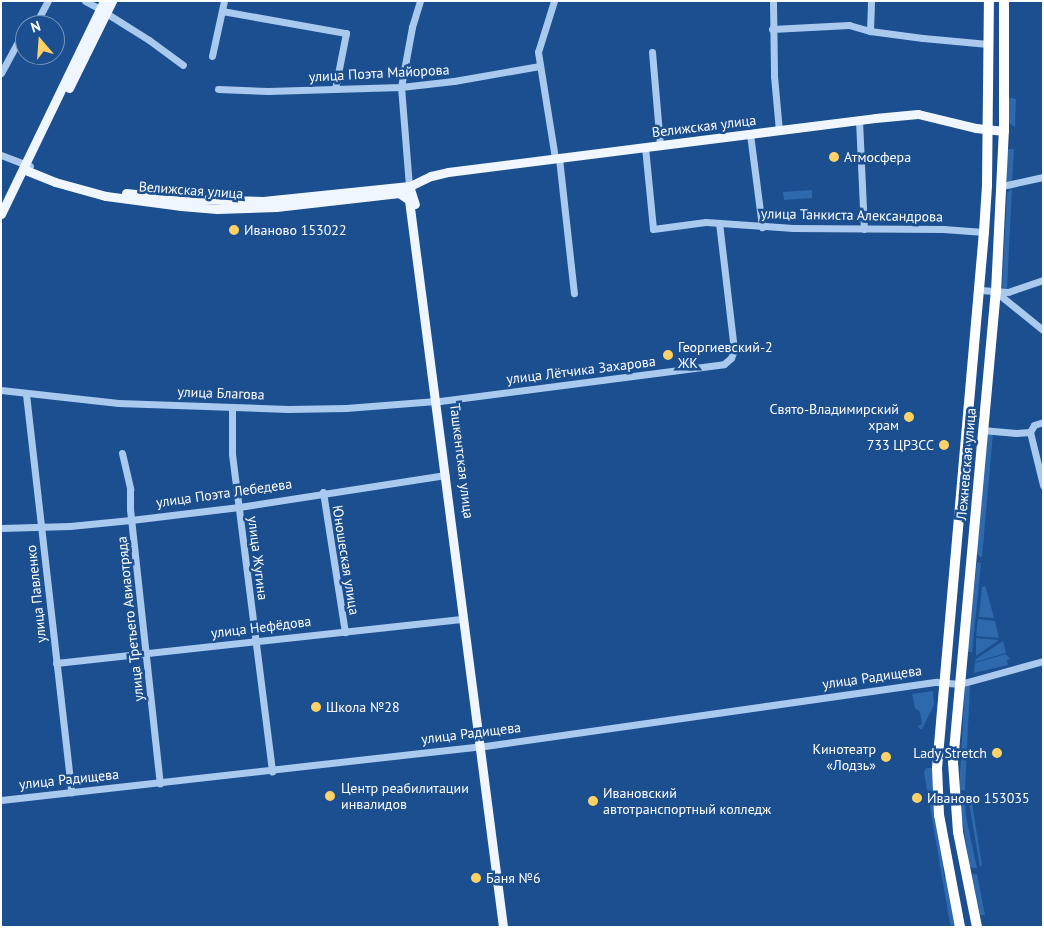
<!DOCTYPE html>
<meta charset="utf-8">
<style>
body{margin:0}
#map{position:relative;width:1044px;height:928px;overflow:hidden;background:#1b4f8f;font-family:"PT Sans",sans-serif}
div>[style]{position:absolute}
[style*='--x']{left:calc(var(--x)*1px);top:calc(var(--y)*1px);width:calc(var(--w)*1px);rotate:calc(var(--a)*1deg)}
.green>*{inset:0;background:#2e69ad}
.minor>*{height:7px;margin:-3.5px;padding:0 3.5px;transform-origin:3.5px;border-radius:3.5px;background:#a9c9ee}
.major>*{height:9px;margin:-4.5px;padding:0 4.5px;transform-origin:4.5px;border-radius:4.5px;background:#f0f6ff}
.highway>*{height:10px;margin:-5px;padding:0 5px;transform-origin:5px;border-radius:5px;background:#fff}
.dots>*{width:14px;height:14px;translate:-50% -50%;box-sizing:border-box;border:2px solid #1b4f8f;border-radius:50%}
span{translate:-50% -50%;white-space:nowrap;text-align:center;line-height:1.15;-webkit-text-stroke:5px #1b4f8f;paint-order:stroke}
.street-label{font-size:14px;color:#fff}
.poi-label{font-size:14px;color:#fff}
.left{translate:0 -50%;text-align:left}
.right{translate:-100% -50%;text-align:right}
.frame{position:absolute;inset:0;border:2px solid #fff;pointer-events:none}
.north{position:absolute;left:15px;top:15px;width:50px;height:50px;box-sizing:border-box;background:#1b4f8f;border:1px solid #7695bc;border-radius:50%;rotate:342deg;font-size:14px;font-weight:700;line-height:20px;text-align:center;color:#fff}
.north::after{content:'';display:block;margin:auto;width:18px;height:22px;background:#ffd166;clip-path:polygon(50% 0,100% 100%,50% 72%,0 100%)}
</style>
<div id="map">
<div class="green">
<div style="clip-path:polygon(1007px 97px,1016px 99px,1015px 127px,1007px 122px)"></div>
<div style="clip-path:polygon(1007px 149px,1014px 149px,1012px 183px,1007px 182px)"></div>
<div style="clip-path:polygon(1012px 188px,1007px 288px,1006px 289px,1002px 287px,1007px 193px)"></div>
<div style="clip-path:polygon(812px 190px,812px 198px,784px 200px,783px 192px)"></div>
<div style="clip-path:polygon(988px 432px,993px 433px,982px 557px,980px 557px,976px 553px)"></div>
<div style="clip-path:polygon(977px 562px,981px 563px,972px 652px,967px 652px)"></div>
<div style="clip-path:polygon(985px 586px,986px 588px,994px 618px,979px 617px,982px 587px)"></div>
<div style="clip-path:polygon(978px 619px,995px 621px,999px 638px,976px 636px)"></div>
<div style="clip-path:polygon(976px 638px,999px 640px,976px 656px)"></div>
<div style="clip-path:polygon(1003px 641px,1006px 653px,975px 662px,976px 659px)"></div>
<div style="clip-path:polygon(1006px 654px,1010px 659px,1007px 660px,1008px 665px,974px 673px,975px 663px)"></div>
<div style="clip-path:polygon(970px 685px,965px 790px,959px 791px,965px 687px)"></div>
<div style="clip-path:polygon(933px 691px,934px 705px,922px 729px,920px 729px,918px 726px,922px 724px,920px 712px,915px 708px,912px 694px)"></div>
<div style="clip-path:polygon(926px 768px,933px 768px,945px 865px,943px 867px,944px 877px,947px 877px,957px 927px,951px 927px,950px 924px,924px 772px)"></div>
<div style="clip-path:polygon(968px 797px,971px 798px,982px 865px,980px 867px)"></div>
<div style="clip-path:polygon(965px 798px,966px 817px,977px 868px,974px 868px,970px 867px,959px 799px)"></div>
<div style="clip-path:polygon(972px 874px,977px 874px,985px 915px,980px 915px)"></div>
</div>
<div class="minor">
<div style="--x:85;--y:1;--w:17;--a:28"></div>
<div style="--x:554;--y:1;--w:53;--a:107.4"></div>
<div style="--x:538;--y:52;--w:107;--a:80.9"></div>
<div style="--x:773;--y:1;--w:75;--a:89.2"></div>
<div style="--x:774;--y:76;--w:55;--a:84.8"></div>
<div style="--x:222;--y:11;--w:126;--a:10.1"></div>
<div style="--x:346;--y:33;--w:57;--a:101.1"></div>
<div style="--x:106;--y:13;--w:51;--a:32.1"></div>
<div style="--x:149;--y:40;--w:42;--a:36.3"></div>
<div style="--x:35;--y:25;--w:27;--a:-62"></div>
<div style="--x:772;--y:29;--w:77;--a:-3"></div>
<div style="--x:849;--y:25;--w:22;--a:16"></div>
<div style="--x:870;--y:31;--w:53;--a:7.5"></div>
<div style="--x:923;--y:38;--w:65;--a:5.3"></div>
<div style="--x:870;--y:31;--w:30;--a:-88"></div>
<div style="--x:652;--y:52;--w:93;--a:85.1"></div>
<div style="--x:212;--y:56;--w:56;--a:-77.7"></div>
<div style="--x:1;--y:73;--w:42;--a:-61.6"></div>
<div style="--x:218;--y:89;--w:50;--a:2.3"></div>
<div style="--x:268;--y:91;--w:133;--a:-1.7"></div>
<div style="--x:401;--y:87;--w:53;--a:-6.5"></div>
<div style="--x:454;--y:81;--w:87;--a:-9.9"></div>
<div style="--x:859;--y:120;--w:109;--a:87.4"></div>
<div style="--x:750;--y:134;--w:94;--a:82.6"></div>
<div style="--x:645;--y:147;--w:82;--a:84.4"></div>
<div style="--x:653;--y:229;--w:53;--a:-7.5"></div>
<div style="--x:706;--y:222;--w:87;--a:3.9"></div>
<div style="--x:793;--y:228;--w:150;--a:0.4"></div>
<div style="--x:943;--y:229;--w:41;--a:4.2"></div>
<div style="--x:1;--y:155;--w:31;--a:21"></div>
<div style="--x:559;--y:158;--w:136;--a:83.7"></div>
<div style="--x:409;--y:186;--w:99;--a:-94.6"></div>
<div style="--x:401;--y:87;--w:61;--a:-79.6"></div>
<div style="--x:412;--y:27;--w:27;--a:-73"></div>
<div style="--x:1002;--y:186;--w:42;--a:-12.4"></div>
<div style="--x:980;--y:290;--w:28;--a:4"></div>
<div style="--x:1008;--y:292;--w:37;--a:-19"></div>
<div style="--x:996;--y:292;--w:60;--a:39"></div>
<div style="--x:1;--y:390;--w:118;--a:6.3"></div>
<div style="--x:118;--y:403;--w:170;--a:2"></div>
<div style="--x:288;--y:409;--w:58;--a:-1"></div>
<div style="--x:346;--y:408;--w:90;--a:-4.4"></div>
<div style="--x:26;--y:394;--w:401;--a:83.5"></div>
<div style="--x:440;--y:401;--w:286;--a:-7.4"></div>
<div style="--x:724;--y:364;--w:9;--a:-41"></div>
<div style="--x:731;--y:358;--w:9;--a:-69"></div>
<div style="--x:734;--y:350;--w:128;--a:-96.7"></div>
<div style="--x:232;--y:407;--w:47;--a:90"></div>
<div style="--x:232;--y:454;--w:320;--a:82.8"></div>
<div style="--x:982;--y:430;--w:34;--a:5"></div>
<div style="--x:1016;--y:433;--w:14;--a:-4"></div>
<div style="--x:1030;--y:432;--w:8;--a:-60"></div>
<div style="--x:1034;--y:425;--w:9;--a:-18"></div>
<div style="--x:1030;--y:432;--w:55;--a:76.2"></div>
<div style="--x:122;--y:453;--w:37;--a:77"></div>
<div style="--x:130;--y:489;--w:20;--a:90"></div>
<div style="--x:130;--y:509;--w:276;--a:83.8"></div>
<div style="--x:323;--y:492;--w:142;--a:81.1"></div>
<div style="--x:1;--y:528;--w:69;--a:-1.7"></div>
<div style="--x:70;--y:526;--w:61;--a:-5.6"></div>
<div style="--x:131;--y:520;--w:109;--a:-6.9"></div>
<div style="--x:239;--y:507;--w:209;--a:-8.8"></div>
<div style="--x:56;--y:663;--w:410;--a:-6.2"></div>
<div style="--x:485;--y:746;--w:456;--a:-8.1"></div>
<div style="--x:936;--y:682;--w:24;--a:5"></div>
<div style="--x:960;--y:684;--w:86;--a:-15.5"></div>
<div style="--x:1;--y:800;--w:483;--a:-6.4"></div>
</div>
<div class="major">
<div style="--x:69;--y:88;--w:97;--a:-63.7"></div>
<div style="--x:23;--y:169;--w:35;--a:22"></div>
<div style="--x:55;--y:182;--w:53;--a:15.4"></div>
<div style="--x:106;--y:196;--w:76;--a:7.6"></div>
<div style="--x:181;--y:206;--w:36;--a:5"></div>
<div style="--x:217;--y:209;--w:59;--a:-1.9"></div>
<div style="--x:276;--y:207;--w:124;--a:-6.5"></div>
<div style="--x:399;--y:193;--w:12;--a:35"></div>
<div style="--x:409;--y:200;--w:733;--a:82.63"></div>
<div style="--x:409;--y:186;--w:19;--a:72"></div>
<div style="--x:406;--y:188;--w:28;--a:-26"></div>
<div style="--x:431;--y:176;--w:17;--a:-13"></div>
<div style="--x:448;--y:172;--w:430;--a:-7.2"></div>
<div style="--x:875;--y:118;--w:43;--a:-5.3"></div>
<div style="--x:918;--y:114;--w:60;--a:13.6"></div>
<div style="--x:976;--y:128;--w:28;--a:6"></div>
<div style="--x:126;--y:193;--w:56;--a:6.1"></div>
<div style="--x:182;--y:199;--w:81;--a:1.4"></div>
<div style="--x:263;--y:201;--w:147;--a:-5.9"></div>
<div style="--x:1;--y:214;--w:237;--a:-64.2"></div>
</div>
<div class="highway">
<div style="--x:960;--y:927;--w:114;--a:-100.6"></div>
<div style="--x:939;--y:815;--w:47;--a:-92.4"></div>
<div style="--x:937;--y:768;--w:538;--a:-84.99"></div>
<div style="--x:984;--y:232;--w:47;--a:-86.3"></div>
<div style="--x:987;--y:185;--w:184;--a:-89.4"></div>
<div style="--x:977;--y:927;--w:97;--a:-101.3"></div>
<div style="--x:958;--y:832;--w:70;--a:-94.1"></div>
<div style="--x:953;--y:762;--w:472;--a:-84.8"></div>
<div style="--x:996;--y:292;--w:161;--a:-87.2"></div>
<div style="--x:1004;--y:131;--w:130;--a:-90"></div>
</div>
<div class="dots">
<div style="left:834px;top:157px;background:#ffd166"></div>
<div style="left:234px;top:230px;background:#ffd166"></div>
<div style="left:668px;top:355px;background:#ffd166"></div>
<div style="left:909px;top:417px;background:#ffd166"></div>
<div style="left:944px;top:445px;background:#ffd166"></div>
<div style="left:316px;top:707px;background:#ffd166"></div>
<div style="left:997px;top:753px;background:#ffd166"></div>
<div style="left:886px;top:757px;background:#ffd166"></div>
<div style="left:330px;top:796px;background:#ffd166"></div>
<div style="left:917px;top:798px;background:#ffd166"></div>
<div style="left:593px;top:801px;background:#ffd166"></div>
<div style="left:476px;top:878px;background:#ffd166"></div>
</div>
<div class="street-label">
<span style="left:379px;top:73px;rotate:-3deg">улица Поэта Майорова</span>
<span style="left:704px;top:126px;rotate:-7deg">Велижская улица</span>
<span style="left:191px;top:190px;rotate:4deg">Велижская улица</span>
<span style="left:852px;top:215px;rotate:1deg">улица Танкиста Александрова</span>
<span style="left:581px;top:370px;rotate:-7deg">улица Лётчика Захарова</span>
<span style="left:221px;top:393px;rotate:2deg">улица Благова</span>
<span style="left:462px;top:461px;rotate:83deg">Ташкентская улица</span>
<span style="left:966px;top:464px;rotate:-85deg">Лежневская улица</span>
<span style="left:224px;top:493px;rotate:-8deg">улица Поэта Лебедева</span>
<span style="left:258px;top:558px;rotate:83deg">улица Жугина</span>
<span style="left:346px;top:560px;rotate:81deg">Юношеская улица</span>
<span style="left:36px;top:594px;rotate:-96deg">улица Павленко</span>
<span style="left:130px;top:619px;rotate:-96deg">улица Третьего Авиаотряда</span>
<span style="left:261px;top:627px;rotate:-7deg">улица Нефёдова</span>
<span style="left:872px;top:677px;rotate:-8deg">улица Радищева</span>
<span style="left:471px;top:733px;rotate:-7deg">улица Радищева</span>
<span style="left:69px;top:779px;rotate:-6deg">улица Радищева</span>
</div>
<div class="poi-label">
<span class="left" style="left:844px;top:157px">Атмосфера</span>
<span class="left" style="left:244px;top:230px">Иваново 153022</span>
<span class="left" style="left:678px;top:355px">Георгиевский-2<br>ЖК</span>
<span class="right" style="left:899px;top:417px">Свято-Владимирский<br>храм</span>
<span class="right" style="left:934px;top:445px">733 ЦРЗСС</span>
<span class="left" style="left:326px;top:707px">Школа №28</span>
<span class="right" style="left:876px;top:757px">Кинотеатр<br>«Лодзь»</span>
<span class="right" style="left:987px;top:753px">Lady Stretch</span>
<span class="left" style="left:341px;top:796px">Центр реабилитации<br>инвалидов</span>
<span class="left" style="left:603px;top:801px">Ивановский<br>автотранспортный колледж</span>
<span class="left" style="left:927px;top:798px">Иваново 153035</span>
<span class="left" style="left:486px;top:878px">Баня №6</span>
</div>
<div class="frame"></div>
<div class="north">N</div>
</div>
